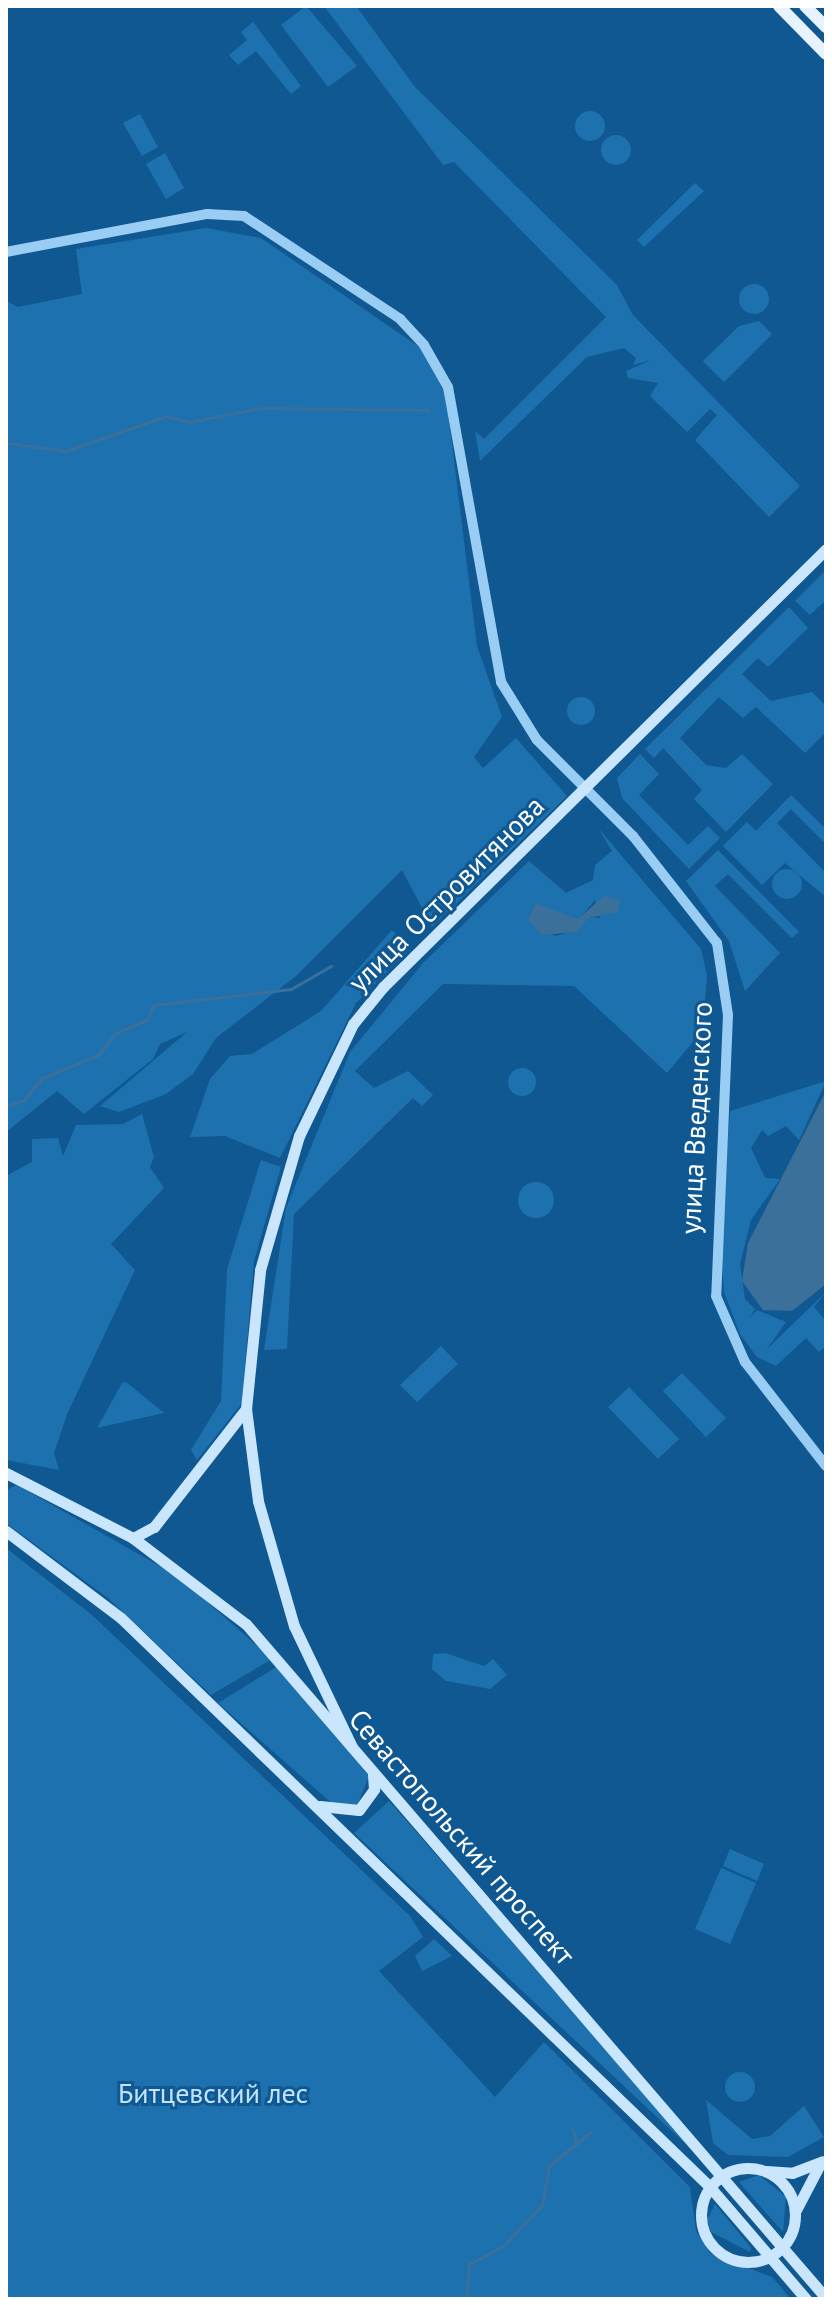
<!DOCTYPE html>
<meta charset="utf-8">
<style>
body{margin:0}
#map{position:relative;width:832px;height:2305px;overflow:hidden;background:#0f5892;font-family:"PT Sans",sans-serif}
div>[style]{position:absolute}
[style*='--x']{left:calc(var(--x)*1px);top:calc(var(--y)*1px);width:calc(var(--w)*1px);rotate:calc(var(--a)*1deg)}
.green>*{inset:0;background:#1e71af}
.round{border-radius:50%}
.water>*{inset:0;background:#3b709a}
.stream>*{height:3px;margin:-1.5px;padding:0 1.5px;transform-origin:1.5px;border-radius:1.5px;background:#3b709a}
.tertiary>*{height:10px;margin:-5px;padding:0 5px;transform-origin:5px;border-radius:5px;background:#9acdf4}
.secondary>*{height:11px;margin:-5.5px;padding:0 5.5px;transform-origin:5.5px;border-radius:5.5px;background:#cae6fd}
.secondary>.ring{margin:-5.5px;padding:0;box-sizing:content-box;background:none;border:11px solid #cae6fd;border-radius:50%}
.primary>*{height:12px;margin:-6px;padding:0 6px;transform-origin:6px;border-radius:6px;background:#e7f3ff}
span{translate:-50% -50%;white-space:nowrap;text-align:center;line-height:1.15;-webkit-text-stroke:6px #0f5892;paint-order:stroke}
.street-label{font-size:28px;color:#fff}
.park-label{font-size:28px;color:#c2e4fe}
.frame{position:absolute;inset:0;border:8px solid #fff;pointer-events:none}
</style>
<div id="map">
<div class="green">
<div style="clip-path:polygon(306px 6px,357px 66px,328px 87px,281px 25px)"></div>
<div style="clip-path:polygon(324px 6px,356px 6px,415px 87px,617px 285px,633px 315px,800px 486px,769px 517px,695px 440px,717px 415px,710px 409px,687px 432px,650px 396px,658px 383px,628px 378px,626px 371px,651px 360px,633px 365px,636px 358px,624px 348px,587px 357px,480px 461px,475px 431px,484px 439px,606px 317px,454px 162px,443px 165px)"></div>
<div style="clip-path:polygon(253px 22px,301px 86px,291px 94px,256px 51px,238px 65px,229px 55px,247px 40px,241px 32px)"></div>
<div class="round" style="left:575px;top:111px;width:30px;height:30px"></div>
<div style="clip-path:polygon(140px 114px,158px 147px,142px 156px,123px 123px)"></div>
<div class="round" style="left:601px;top:135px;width:30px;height:30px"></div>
<div style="clip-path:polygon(165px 153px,184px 188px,166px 199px,146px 164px)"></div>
<div style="clip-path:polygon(695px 183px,704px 191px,644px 247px,637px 240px)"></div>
<div style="clip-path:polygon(206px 228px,261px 238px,422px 349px,445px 387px,477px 646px,502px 717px,474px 757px,483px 768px,516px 738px,567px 796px,432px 927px,402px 870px,296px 976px,216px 1038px,193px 1074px,166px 1094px,119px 1112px,100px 1106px,187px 1032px,160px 1044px,153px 1059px,84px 1114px,57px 1091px,6px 1132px,6px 301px,18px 307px,82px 294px,76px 249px)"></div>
<div class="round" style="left:739px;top:284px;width:30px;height:30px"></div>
<div style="clip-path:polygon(759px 321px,772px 334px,724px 382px,703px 361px,739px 326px)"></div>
<div style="clip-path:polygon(826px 570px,826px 600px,810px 615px,795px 601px)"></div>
<div style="clip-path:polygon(789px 607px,808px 628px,768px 667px,758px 658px,742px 674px,771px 701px,812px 692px,826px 706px,826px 732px,805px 753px,756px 707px,743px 718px,719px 697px,680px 738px,706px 765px,726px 768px,742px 754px,773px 784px,726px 832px,694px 799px,702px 790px,663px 748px,654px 758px,645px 749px)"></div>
<div class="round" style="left:567px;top:697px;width:28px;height:28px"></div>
<div style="clip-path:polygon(640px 754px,659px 774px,639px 795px,688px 845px,708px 826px,720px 838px,689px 869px,622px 798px,617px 778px)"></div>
<div style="clip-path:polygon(791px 795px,826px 829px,826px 844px,791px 809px,777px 823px,826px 873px,826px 897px,785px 863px,762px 885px,723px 846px,747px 822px,756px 831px)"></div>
<div style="clip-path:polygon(evenodd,598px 828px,701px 949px,707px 976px,703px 1030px,667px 1073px,574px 986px,443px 984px,355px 1071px,374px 1088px,408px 1071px,433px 1095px,422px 1106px,413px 1098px,294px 1214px,287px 1349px,264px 1350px,286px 1208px,350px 1052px,424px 962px,529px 861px,566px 893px,593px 880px,595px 865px,612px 851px,598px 828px,595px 900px,600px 918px,589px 917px,571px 932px,555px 936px,528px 920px,535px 903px,578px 920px,595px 900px)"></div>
<div style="clip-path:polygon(718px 850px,799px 932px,792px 938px,728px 874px,715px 886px,780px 953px,745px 991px,729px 941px,686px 881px)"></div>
<div class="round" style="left:772px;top:869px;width:30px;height:30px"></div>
<div style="clip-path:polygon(392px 930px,410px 949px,356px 1003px,280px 1158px,225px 1136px,190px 1137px,210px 1079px,230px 1056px,252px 1054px,321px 1011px)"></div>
<div class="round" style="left:508px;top:1068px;width:28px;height:28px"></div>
<div style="clip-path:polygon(826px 1081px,799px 1140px,786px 1126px,768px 1136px,762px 1130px,751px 1148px,765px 1178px,780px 1179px,751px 1220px,740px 1264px,745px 1299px,755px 1309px,749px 1318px,757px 1310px,786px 1322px,767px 1349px,826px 1292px,814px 1307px,826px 1321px,826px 1346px,819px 1352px,806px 1338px,776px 1366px,757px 1357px,740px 1334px,724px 1292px,720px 1228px,730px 1111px)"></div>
<div style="clip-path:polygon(142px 1114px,154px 1157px,150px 1167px,164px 1188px,111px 1244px,135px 1270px,68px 1412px,54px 1453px,59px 1470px,6px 1460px,6px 1176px,32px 1162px,32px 1139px,58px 1138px,63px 1156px,76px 1125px,123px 1124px)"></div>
<div style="clip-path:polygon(261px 1160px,281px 1167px,254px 1261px,242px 1403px,197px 1460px,191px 1450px,221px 1401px,227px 1269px)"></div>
<div class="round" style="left:518px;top:1182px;width:36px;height:36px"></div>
<div style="clip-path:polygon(441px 1346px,458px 1364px,417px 1402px,400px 1385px)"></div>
<div style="clip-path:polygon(682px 1373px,726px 1418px,706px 1437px,663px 1391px)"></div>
<div style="clip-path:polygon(126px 1382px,164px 1413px,97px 1428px,122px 1383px)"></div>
<div style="clip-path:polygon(629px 1387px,679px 1439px,658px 1459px,608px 1407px)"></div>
<div style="clip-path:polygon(17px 1485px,179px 1577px,272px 1659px,211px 1695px,108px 1598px,6px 1523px,6px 1490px)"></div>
<div style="clip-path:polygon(6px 1548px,92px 1615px,410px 1916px,423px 1937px,379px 1971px,495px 2097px,544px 2042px,690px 2187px,696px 2231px,710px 2253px,772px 2277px,791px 2299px,6px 2299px)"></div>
<div style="clip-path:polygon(445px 1653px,484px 1666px,493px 1659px,507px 1675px,490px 1689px,446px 1681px,432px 1669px,433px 1654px)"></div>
<div style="clip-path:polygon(278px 1666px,369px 1776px,357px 1806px,335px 1806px,218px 1703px)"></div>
<div style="clip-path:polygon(389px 1801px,629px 2075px,707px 2164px,354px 1833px)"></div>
<div style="clip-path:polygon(730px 1849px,764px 1864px,757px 1881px,723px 1866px)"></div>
<div style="clip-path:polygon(721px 1868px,756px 1883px,730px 1944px,695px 1929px)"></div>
<div style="clip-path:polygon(434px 1939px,452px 1956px,422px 1971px,415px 1956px)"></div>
<div class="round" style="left:725px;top:2072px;width:30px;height:30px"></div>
<div style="clip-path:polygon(706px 2100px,752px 2139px,770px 2136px,804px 2106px,824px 2137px,788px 2157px,728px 2155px,713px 2143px)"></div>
<div style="clip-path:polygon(759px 2175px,786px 2197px,783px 2232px,739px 2182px)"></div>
<div style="clip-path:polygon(715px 2204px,751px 2248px,750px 2252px,711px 2232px,707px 2220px)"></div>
</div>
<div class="water">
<div style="clip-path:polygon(604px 896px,620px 900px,618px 912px,588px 918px,577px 932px,542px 935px,528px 920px,535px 903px,578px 919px)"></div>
<div style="clip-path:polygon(826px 1091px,826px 1284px,792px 1311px,763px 1310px,742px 1281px,748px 1243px)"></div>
</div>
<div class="stream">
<div style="--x:6;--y:443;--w:61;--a:7.6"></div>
<div style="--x:66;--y:451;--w:106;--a:-19.3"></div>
<div style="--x:166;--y:416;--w:24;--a:15"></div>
<div style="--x:189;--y:422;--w:73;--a:-11"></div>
<div style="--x:261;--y:408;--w:167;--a:0.7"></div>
<div style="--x:6;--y:1106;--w:19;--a:-18"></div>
<div style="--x:24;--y:1100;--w:28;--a:-51"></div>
<div style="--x:42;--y:1078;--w:61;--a:-22.3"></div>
<div style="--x:98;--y:1055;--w:28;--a:-51"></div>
<div style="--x:116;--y:1033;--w:34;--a:-23"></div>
<div style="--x:147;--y:1020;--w:16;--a:-68"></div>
<div style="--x:153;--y:1005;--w:139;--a:-6.6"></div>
<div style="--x:291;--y:989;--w:46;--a:-29.9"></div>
<div style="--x:573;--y:2130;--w:12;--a:76"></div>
<div style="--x:466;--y:2299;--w:35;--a:-85"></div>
<div style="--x:469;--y:2264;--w:40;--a:-28"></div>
<div style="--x:504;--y:2245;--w:55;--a:-46.5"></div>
<div style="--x:542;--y:2205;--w:40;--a:-80"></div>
<div style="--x:549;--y:2166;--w:54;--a:-39"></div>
</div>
<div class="tertiary">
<div style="--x:6;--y:252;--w:205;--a:-10.7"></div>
<div style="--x:207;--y:214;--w:37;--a:3"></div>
<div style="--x:244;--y:216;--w:187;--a:33.4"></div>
<div style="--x:400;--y:319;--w:35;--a:47"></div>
<div style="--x:424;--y:345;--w:48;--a:60.3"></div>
<div style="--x:448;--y:387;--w:300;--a:79.8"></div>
<div style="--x:501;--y:682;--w:68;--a:58.2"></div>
<div style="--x:537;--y:740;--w:136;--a:45"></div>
<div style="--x:633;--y:836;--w:136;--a:51.9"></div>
<div style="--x:717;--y:943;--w:73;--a:81.3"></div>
<div style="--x:728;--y:1015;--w:281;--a:92.4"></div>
<div style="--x:716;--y:1296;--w:72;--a:66.3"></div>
<div style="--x:745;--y:1362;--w:132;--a:52.1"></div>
</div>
<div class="secondary">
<div style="--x:6;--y:1473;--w:143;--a:27.1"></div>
<div style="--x:133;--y:1538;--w:142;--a:37.3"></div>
<div style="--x:246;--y:1624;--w:889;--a:49.29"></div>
<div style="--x:6;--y:1531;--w:144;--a:37.1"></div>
<div style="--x:121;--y:1618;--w:819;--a:44.01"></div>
<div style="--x:710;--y:2187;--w:148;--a:49.4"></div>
<div style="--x:133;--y:1538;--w:24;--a:-28"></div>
<div style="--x:154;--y:1527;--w:150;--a:-52.1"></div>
<div style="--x:352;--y:1747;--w:134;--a:-115.6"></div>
<div style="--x:294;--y:1626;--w:130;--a:-106.1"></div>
<div style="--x:258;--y:1501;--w:93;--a:-97.4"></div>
<div style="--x:246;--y:1409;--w:140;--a:-84.2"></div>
<div style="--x:260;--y:1270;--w:140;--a:-73.8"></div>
<div style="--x:299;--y:1136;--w:124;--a:-64.3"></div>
<div style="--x:353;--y:1024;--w:48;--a:-51"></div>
<div style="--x:383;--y:987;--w:623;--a:-44.67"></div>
<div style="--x:320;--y:1806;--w:39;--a:6"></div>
<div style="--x:359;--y:1810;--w:26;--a:-54"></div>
<div style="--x:374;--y:1789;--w:15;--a:-94"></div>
<div class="ring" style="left:701px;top:2168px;width:83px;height:83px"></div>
<div style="--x:766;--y:2171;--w:26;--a:4"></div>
<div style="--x:792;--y:2173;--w:33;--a:-21"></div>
<div style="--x:796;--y:2210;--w:50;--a:-62.4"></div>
</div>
<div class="primary">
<div style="--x:779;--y:6;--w:67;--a:45.6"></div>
<div style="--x:805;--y:6;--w:30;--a:45"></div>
</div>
<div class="street-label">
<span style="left:446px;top:894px;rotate:-45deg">улица Островитянова</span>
<span style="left:696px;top:1118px;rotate:-87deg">улица Введенского</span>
<span style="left:462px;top:1837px;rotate:49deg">Севастопольский проспект</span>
</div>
<div class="park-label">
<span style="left:213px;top:2093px">Битцевский лес</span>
</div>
<div class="frame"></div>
</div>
